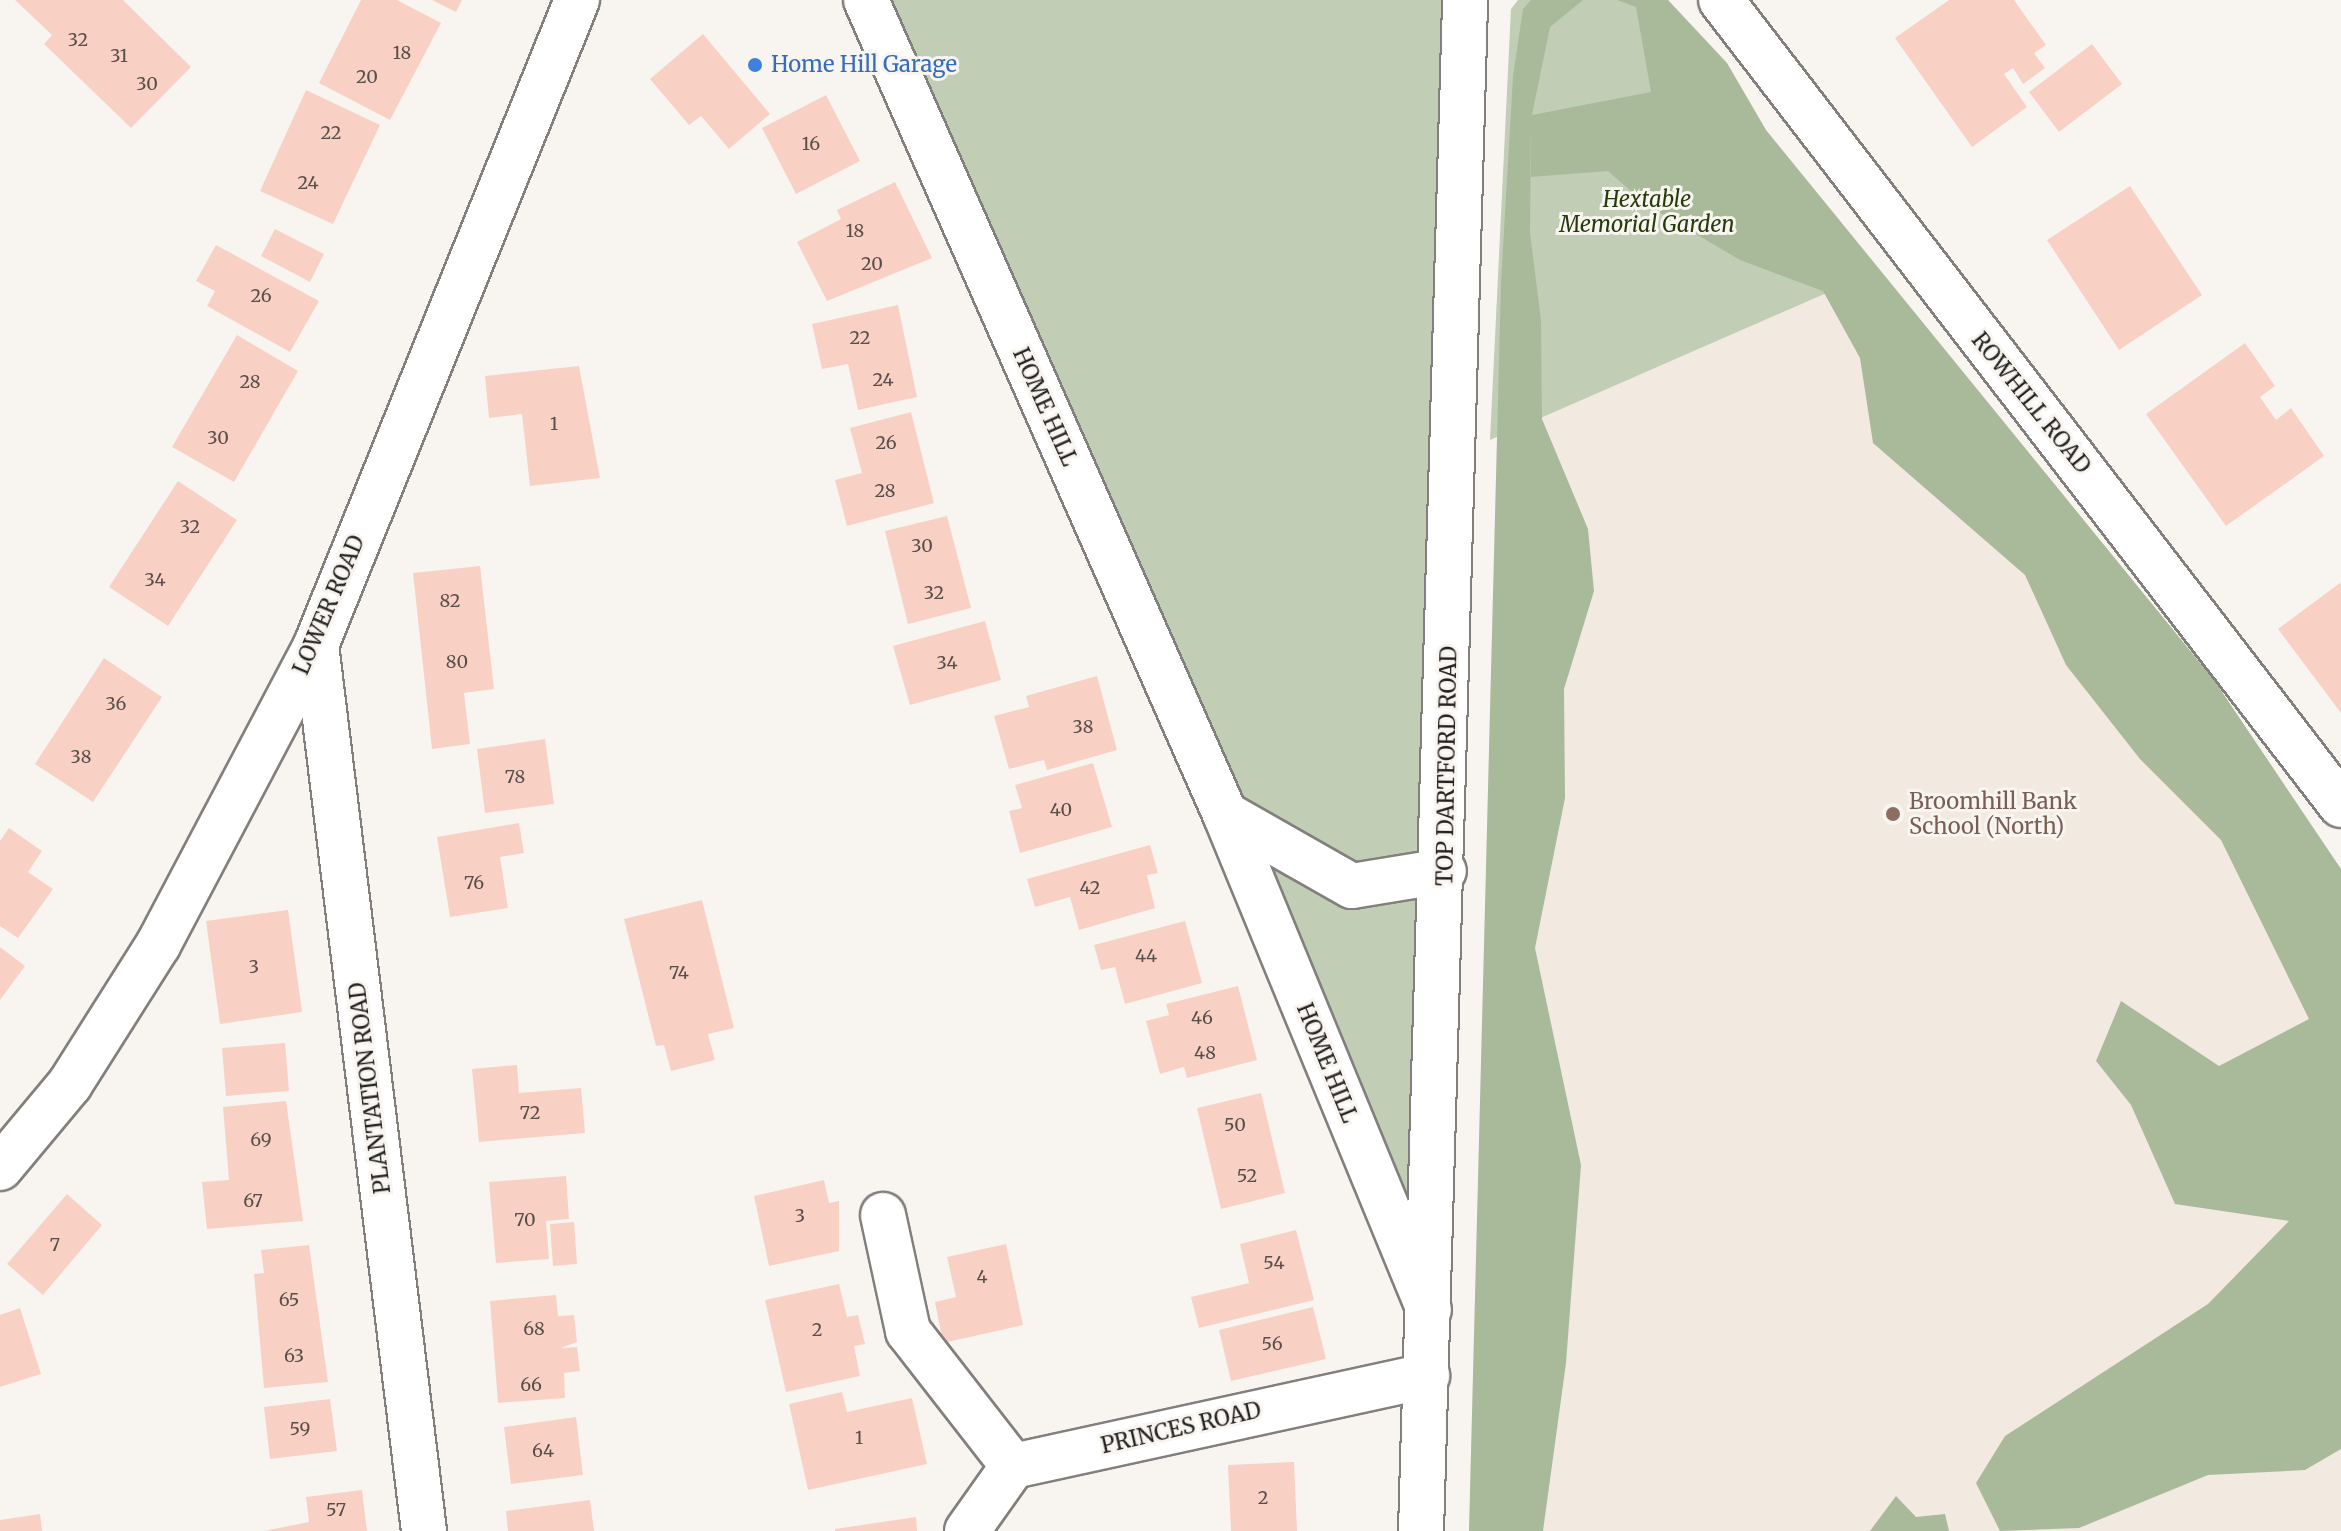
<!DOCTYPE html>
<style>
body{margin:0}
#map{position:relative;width:2341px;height:1531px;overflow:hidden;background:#f8f5f1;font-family:Merriweather,serif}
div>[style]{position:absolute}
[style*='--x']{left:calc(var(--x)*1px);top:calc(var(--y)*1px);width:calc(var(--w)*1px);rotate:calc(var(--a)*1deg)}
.built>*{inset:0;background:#f2e9e0}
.green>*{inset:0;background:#c1ceb5}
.forest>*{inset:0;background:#a9ba9a}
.building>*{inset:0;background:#f8d1c4}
.roads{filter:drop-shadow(2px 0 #827f7c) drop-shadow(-2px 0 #827f7c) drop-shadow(0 2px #827f7c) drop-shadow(0 -2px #827f7c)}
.street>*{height:44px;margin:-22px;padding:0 22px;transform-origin:22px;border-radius:22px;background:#fff}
.secondary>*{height:44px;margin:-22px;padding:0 22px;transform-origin:22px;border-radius:22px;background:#fff}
.dots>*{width:22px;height:22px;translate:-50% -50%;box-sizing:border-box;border:4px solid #f8f5f1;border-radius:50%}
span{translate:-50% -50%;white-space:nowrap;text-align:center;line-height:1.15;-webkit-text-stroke:6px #f8f5f1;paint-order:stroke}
.number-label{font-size:18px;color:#584e4a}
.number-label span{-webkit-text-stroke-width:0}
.shop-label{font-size:22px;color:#366cbe}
.left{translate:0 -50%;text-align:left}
.park-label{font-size:22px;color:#263b0a;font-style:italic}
.street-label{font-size:22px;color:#232221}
.education-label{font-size:22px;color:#785e54}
</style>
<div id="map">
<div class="built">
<div style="clip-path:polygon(1668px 0,1727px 63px,1766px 130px,2214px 680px,2341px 869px,2341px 1531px,1469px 1531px,1496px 478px)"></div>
</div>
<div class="green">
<div style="clip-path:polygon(869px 0,1464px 0,1443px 870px,1352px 884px,1226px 813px)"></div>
<div style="clip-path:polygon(1518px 0,1668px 0,1870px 274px,1490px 440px,1511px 9px)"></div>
<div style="clip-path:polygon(1228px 817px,1351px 888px,1442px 874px,1429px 1310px)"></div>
</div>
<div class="forest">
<div style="clip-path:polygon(1531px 0,1583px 0,1550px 27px,1532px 115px,1651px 92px,1636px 7px,1617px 0,1668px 0,1727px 63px,1766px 130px,2214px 680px,2341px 869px,2341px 1449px,2305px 1470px,2208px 1475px,2079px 1528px,2000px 1531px,1976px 1483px,2005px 1436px,2208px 1304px,2289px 1221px,2175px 1204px,2131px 1105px,2096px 1061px,2121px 1001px,2219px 1066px,2309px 1019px,2221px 840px,2140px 759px,2066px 665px,2025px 575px,1873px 443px,1860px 358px,1823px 291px,1740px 260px,1647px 205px,1608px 171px,1531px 177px,1531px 120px,1530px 233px,1541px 320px,1542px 419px,1588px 529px,1594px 591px,1564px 689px,1565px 798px,1535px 948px,1581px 1165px,1566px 1363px,1543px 1531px,1469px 1531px,1501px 282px,1513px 76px,1523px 9px)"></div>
<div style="clip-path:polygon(1896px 1496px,1916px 1517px,1945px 1514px,1949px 1531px,1870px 1531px)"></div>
</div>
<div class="building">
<div style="clip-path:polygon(15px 0,123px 0,191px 67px,131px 128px,44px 44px,52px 35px)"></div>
<div style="clip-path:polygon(361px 0,397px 0,441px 23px,390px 120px,319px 83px)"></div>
<div style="clip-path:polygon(432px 0,462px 0,456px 12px)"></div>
<div style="clip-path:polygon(1949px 0,2014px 0,2046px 45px,2034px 53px,2045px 68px,2023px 84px,2013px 68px,2004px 74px,2027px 107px,1972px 147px,1895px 38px)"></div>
<div style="clip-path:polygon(703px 34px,770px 114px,729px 149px,701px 116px,689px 125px,650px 79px)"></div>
<div style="clip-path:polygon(2092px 44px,2122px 84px,2059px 132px,2029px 92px)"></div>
<div style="clip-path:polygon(306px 90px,380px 125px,333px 224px,260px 191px)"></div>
<div style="clip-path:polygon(826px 95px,860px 161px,796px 194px,762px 128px)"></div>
<div style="clip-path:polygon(895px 182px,932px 258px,827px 301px,797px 242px,841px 219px,837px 210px)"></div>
<div style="clip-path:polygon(2130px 186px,2202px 295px,2119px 350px,2047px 240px)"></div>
<div style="clip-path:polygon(275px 229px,324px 254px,310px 282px,261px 256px)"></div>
<div style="clip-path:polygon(216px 245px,319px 301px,290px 352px,207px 306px,215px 291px,196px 281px)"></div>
<div style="clip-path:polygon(898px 305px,917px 397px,858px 410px,848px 364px,822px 369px,812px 324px)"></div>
<div style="clip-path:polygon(237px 335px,298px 371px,234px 482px,172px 447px)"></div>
<div style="clip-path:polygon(2245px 343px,2275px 386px,2260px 397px,2276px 420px,2291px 408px,2324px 456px,2226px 526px,2146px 414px)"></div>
<div style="clip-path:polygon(579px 366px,600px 478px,530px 486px,522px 414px,489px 418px,485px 376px)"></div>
<div style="clip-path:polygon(911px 412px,934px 503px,847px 526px,835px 480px,862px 473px,850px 428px)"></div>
<div style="clip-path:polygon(178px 481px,237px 520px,168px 626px,109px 587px)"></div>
<div style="clip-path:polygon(947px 516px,971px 608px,908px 624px,885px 531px)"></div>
<div style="clip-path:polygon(480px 566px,494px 689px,464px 693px,470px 744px,432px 749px,413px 573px)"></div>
<div style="clip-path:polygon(2340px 583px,2341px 585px,2341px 713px,2278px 629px)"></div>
<div style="clip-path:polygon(985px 621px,1001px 680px,910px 705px,893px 646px)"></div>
<div style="clip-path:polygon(104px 658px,162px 697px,93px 802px,35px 764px)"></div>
<div style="clip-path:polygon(1097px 676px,1117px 750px,1047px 770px,1044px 760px,1009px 769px,994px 716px,1029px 707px,1026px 696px)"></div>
<div style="clip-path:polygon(545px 739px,554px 804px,485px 813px,477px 749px)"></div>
<div style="clip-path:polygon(1093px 763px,1112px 827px,1020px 853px,1009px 811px,1022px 808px,1015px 785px)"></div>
<div style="clip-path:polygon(519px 823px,524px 853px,500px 857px,508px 908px,450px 917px,437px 837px)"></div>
<div style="clip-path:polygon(9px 828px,42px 851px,28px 872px,53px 889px,18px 938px,0 926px,0 841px)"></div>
<div style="clip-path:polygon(1150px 845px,1158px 873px,1147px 875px,1155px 908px,1079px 930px,1070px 897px,1035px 907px,1027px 879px)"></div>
<div style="clip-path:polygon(702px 900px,734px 1028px,708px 1034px,715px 1060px,671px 1071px,664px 1045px,656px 1046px,624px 919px)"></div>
<div style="clip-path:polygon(288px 910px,302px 1012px,220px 1024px,206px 921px)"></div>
<div style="clip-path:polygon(1185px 921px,1202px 983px,1125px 1004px,1115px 967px,1101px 970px,1094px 945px)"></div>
<div style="clip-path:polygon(0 947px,25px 966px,0 1000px)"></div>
<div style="clip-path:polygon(1238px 986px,1257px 1060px,1187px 1078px,1184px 1067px,1160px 1074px,1146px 1021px,1169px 1015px,1166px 1004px)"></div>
<div style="clip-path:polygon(285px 1043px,289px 1091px,226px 1096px,222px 1048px)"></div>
<div style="clip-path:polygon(517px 1065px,519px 1093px,581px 1088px,585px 1133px,479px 1142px,472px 1069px)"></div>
<div style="clip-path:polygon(1261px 1093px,1285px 1193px,1221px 1209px,1197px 1108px)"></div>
<div style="clip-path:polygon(286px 1101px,303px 1221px,207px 1229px,202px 1182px,229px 1180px,223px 1107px)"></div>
<div style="clip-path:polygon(566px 1176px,569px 1219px,546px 1221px,549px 1259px,496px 1263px,489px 1182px)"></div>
<div style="clip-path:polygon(824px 1180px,829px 1203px,839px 1201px,839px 1251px,769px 1266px,754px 1196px)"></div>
<div style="clip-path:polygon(67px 1194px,102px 1225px,43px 1295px,7px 1264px)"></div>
<div style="clip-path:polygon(574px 1222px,577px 1264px,553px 1266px,550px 1224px)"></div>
<div style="clip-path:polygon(1296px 1230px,1314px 1300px,1199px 1328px,1191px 1297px,1249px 1283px,1240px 1244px)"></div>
<div style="clip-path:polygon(1006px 1244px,1023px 1325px,943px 1343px,935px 1302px,956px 1297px,947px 1257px)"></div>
<div style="clip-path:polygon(309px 1245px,328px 1382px,264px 1388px,254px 1274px,264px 1273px,261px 1250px)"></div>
<div style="clip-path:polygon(839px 1284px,847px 1317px,858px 1315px,865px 1344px,854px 1346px,860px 1376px,786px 1392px,765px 1300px)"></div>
<div style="clip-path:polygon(556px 1295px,558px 1316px,574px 1315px,577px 1342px,561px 1348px,577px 1347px,580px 1371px,564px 1373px,565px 1398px,498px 1403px,490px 1301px)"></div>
<div style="clip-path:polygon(1313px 1307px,1326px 1359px,1231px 1381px,1219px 1330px)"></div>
<div style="clip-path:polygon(20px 1308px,41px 1374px,0 1387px,0 1315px)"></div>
<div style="clip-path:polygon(842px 1392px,847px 1412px,912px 1398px,927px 1464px,808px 1490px,789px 1404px)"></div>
<div style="clip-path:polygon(330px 1399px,337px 1451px,270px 1459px,264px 1407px)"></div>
<div style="clip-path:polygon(576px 1417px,583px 1475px,511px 1484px,504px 1427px)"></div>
<div style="clip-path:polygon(1294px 1462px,1297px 1531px,1231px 1531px,1228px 1465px)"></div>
<div style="clip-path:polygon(362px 1490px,367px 1531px,264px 1531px,309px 1522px,306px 1497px)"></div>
<div style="clip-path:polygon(590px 1500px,594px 1531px,508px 1531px,506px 1511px)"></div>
<div style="clip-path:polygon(40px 1514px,42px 1531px,0 1531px,0 1520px)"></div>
<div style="clip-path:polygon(916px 1517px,917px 1531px,835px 1531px,835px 1529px)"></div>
</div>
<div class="roads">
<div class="street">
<div style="--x:866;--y:0;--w:890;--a:66.2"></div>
<div style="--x:1225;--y:814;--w:536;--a:67.64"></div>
<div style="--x:1721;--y:0;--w:1016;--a:52.4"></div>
<div style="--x:316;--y:645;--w:893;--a:83.05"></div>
<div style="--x:1225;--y:814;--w:146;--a:29.6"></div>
<div style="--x:1352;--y:886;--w:93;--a:-9.3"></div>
<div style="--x:883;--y:1215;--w:119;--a:77.8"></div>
<div style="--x:908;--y:1331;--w:171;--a:52.1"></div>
<div style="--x:967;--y:1531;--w:80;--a:-54.7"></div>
<div style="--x:1013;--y:1466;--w:424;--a:-12.3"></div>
</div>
<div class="secondary">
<div style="--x:0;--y:1168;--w:109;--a:-50.2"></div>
<div style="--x:70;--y:1084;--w:165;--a:-57.7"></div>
<div style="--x:158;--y:945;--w:339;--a:-62.2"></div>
<div style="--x:316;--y:645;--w:696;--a:-67.97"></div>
<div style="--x:1421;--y:1531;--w:1532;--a:-88.35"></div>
</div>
</div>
<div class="dots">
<div style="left:755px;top:65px;background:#3f7fe0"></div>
<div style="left:1893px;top:814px;background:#8d6e63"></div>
</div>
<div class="number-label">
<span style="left:78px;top:40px">32</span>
<span style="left:402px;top:53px">18</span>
<span style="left:119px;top:56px">31</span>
<span style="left:367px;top:77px">20</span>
<span style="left:147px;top:84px">30</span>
<span style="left:331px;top:133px">22</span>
<span style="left:811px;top:144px">16</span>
<span style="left:308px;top:183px">24</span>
<span style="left:855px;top:231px">18</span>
<span style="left:872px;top:264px">20</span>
<span style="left:261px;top:296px">26</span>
<span style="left:860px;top:338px">22</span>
<span style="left:883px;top:380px">24</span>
<span style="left:250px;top:382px">28</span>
<span style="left:554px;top:424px">1</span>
<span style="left:218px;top:438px">30</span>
<span style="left:886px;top:443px">26</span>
<span style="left:885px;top:491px">28</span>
<span style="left:190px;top:527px">32</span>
<span style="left:922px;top:546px">30</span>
<span style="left:155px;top:580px">34</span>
<span style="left:934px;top:593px">32</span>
<span style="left:450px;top:601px">82</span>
<span style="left:457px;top:662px">80</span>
<span style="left:947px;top:663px">34</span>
<span style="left:116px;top:704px">36</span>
<span style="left:1083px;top:727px">38</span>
<span style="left:81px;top:757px">38</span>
<span style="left:515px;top:777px">78</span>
<span style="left:1061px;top:810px">40</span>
<span style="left:474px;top:883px">76</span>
<span style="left:1090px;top:888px">42</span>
<span style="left:1146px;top:956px">44</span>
<span style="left:254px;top:967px">3</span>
<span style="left:679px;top:973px">74</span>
<span style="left:1202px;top:1018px">46</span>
<span style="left:1205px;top:1053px">48</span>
<span style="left:530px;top:1113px">72</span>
<span style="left:1235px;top:1125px">50</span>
<span style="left:261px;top:1140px">69</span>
<span style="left:1247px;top:1176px">52</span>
<span style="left:253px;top:1201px">67</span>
<span style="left:800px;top:1216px">3</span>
<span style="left:525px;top:1220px">70</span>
<span style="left:55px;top:1245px">7</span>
<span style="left:1274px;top:1263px">54</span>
<span style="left:982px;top:1277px">4</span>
<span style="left:289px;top:1300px">65</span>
<span style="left:534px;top:1329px">68</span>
<span style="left:817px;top:1330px">2</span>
<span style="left:1272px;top:1344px">56</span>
<span style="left:294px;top:1356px">63</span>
<span style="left:531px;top:1385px">66</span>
<span style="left:300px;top:1429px">59</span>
<span style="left:859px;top:1438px">1</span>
<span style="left:543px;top:1451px">64</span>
<span style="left:1263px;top:1498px">2</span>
<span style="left:336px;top:1510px">57</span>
</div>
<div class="shop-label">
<span class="left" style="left:771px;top:65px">Home Hill Garage</span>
</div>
<div class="park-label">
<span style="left:1647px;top:212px">Hextable<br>Memorial Garden</span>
</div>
<div class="street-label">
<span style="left:2031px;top:403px;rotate:51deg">ROWHILL ROAD</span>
<span style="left:1045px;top:407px;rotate:66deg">HOME HILL</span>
<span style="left:329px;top:605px;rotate:-67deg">LOWER ROAD</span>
<span style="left:1447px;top:766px;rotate:-89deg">TOP DARTFORD ROAD</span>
<span style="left:1327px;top:1063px;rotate:68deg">HOME HILL</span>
<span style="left:370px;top:1088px;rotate:-97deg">PLANTATION ROAD</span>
<span style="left:1181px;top:1428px;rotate:-13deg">PRINCES ROAD</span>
</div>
<div class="education-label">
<span class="left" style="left:1909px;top:814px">Broomhill Bank<br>School (North)</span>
</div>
</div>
